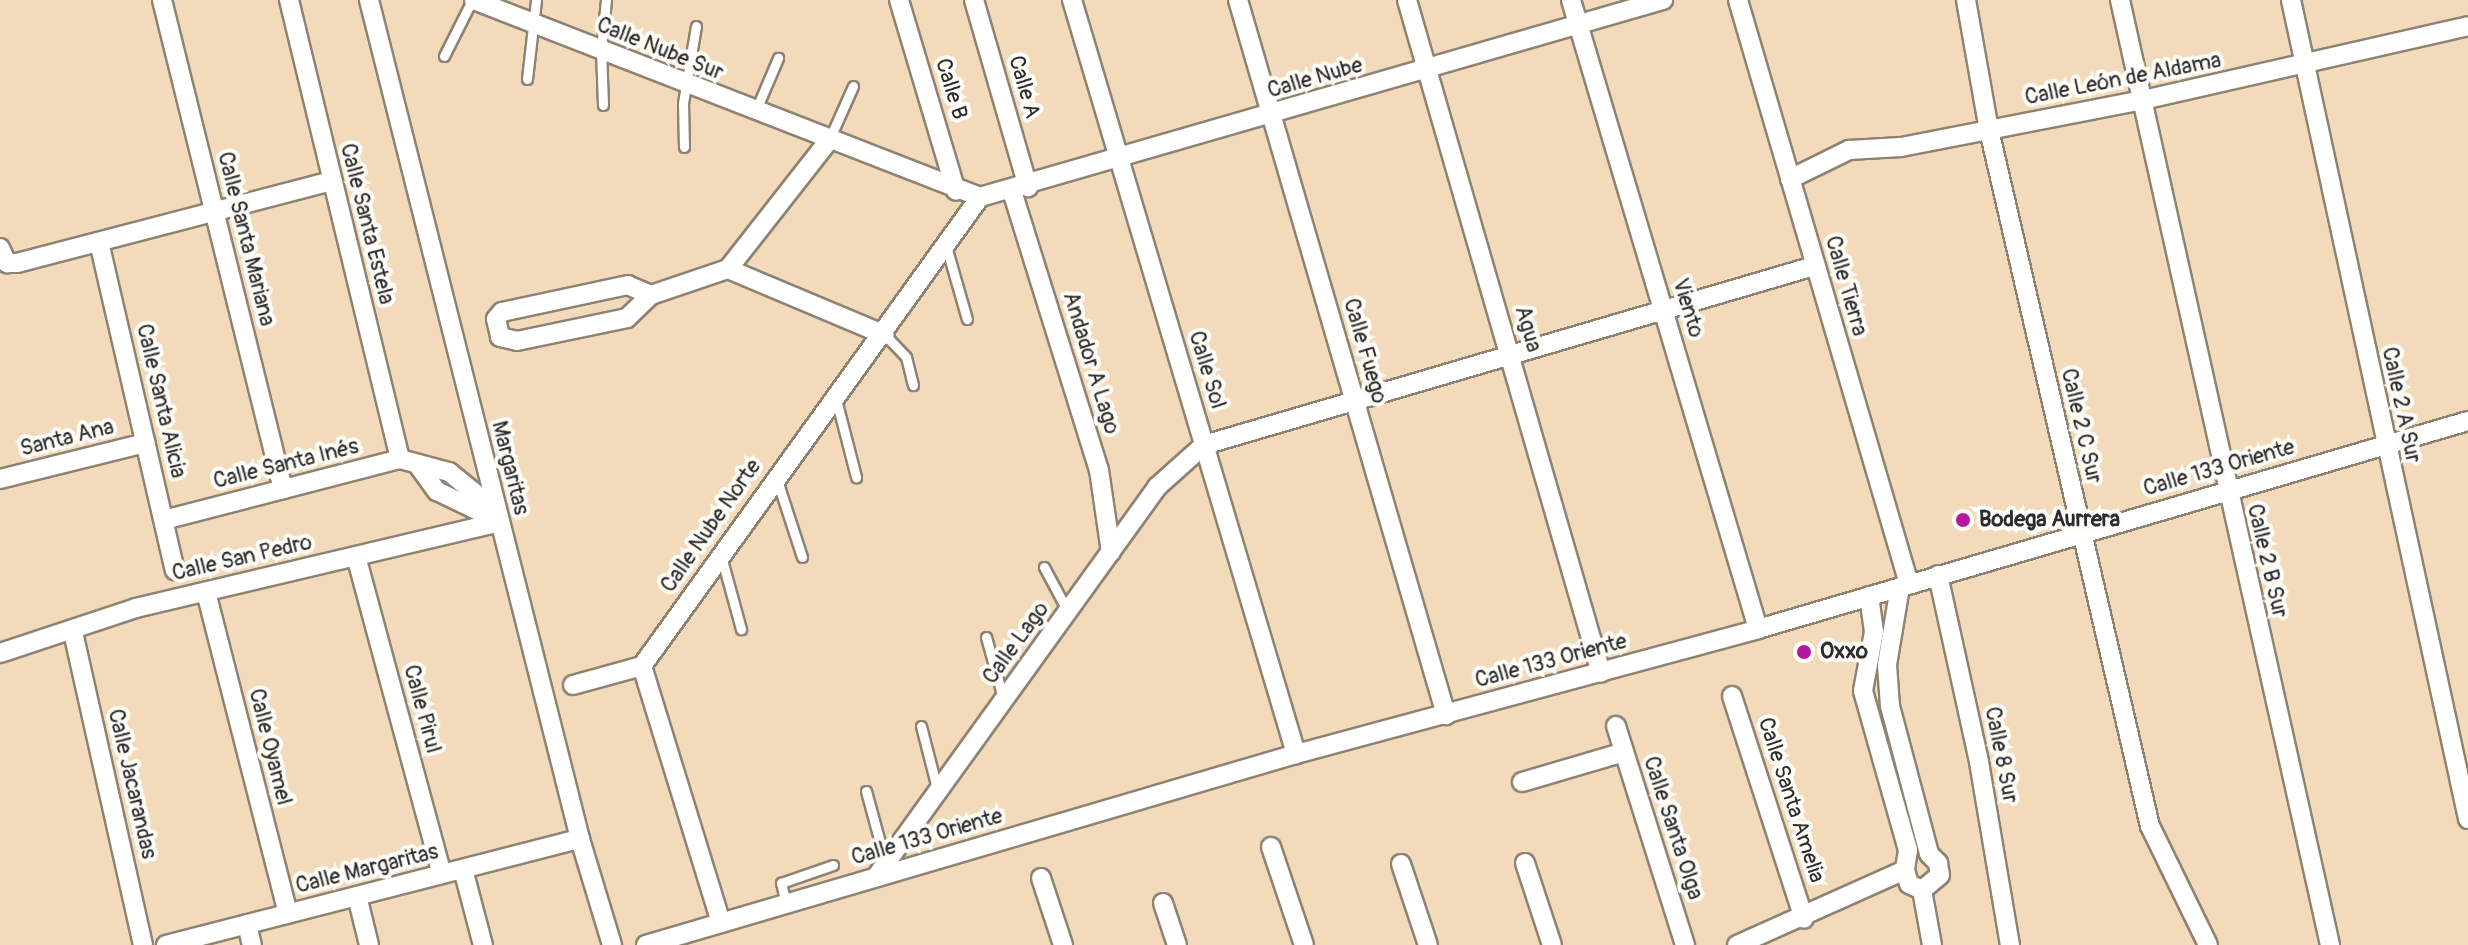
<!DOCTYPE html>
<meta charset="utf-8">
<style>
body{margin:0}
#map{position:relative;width:2468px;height:945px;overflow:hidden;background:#f2daba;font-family:Pangolin,sans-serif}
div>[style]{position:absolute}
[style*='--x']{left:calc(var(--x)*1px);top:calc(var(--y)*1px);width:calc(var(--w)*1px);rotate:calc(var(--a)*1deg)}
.roads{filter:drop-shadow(2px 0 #8e8272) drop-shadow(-2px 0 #8e8272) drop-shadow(0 2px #8e8272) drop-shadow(0 -2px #8e8272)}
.service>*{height:9px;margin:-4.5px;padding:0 4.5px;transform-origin:4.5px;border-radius:4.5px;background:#fff}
.minor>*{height:18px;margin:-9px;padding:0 9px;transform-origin:9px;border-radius:9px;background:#fff}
.dots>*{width:22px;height:22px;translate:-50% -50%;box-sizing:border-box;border:4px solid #fdfcf7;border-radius:50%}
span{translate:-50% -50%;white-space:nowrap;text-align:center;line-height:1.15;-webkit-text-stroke:8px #fdfcf7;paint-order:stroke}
.street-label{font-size:22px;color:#2b2b2b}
.poi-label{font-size:22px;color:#2b2b2b;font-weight:700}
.left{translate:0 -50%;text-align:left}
</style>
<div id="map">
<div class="roads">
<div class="service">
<div style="--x:444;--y:56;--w:63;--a:-63.4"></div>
<div style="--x:527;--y:79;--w:80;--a:-83.5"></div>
<div style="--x:603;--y:105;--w:55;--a:-92.1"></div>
<div style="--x:601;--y:50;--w:50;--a:-84.3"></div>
<div style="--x:755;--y:112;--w:59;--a:-66.9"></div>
<div style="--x:829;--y:140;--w:59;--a:-66"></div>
<div style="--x:684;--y:147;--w:44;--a:-91.3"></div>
<div style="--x:683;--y:103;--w:78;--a:-80.4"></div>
<div style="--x:946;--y:246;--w:76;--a:74"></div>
<div style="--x:885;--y:335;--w:30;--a:46"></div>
<div style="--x:906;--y:357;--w:29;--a:76"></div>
<div style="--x:836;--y:399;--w:81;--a:75.6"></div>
<div style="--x:776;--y:477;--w:84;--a:72"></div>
<div style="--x:721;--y:556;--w:76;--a:74.7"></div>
<div style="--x:1044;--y:567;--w:51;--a:61.9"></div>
<div style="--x:986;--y:637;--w:63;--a:74.4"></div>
<div style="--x:921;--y:726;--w:68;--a:75.6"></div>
<div style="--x:866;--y:791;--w:73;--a:74.8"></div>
<div style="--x:786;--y:904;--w:22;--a:-103"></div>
<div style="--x:781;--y:883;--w:55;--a:-19.1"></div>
</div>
<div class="minor">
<div style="--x:162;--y:0;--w:504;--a:76.1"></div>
<div style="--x:289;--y:0;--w:472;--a:76.4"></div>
<div style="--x:369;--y:0;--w:865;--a:75.88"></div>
<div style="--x:580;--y:839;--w:111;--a:73.2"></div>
<div style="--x:474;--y:0;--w:543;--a:21.27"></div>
<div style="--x:980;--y:197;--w:711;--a:-16.09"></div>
<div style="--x:899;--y:0;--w:199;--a:73.4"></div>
<div style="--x:974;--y:0;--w:195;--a:73.9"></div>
<div style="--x:1072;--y:0;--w:787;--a:73.45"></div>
<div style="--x:1238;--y:0;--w:745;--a:73.78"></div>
<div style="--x:1407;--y:0;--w:700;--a:73.92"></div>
<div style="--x:1571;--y:0;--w:656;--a:73.44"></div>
<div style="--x:1738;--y:0;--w:609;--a:73.68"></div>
<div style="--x:1966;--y:0;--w:132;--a:80"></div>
<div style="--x:1989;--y:130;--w:714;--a:76.98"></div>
<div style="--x:2150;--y:826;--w:132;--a:64"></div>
<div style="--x:2120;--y:0;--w:968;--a:77.47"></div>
<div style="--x:2291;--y:0;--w:838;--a:77.8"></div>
<div style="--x:1790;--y:179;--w:66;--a:-26.2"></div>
<div style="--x:1849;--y:150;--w:52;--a:-3.3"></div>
<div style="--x:1901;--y:147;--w:247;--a:-11"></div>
<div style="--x:2143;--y:100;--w:333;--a:-12.8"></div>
<div style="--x:1012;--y:191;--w:292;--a:72.7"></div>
<div style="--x:1099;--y:470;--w:83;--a:81.7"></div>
<div style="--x:99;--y:242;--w:337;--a:77"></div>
<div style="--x:0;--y:248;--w:17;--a:65"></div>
<div style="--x:7;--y:263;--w:10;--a:0"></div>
<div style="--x:17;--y:263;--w:325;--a:-14.6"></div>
<div style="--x:728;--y:269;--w:170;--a:22.8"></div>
<div style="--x:728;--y:269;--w:164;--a:-51.9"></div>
<div style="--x:651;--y:295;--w:25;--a:-157"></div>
<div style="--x:628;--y:285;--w:129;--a:167.9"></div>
<div style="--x:502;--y:312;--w:9;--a:131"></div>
<div style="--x:496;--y:319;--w:18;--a:77"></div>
<div style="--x:500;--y:337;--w:17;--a:13"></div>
<div style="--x:517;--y:341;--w:112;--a:-11.8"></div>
<div style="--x:627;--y:318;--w:33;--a:-44"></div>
<div style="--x:651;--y:295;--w:81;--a:-18.7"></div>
<div style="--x:420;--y:468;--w:29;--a:54"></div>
<div style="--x:437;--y:491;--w:67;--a:25.8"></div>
<div style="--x:0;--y:479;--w:150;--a:-13.9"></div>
<div style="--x:164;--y:520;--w:244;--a:-14.5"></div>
<div style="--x:400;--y:459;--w:51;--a:14.9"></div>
<div style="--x:449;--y:472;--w:60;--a:39"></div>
<div style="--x:356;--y:556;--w:329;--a:74.9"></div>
<div style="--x:1938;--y:575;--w:191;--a:77.6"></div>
<div style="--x:1979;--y:762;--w:186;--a:80.4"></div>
<div style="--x:1900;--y:587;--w:79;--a:99.5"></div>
<div style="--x:1887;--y:665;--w:41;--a:85.8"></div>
<div style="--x:1890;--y:706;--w:153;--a:75.2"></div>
<div style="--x:1929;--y:854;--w:13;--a:45"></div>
<div style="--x:1938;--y:863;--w:12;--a:81"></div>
<div style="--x:1940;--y:875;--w:23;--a:140"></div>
<div style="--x:1922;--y:890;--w:14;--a:-155"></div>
<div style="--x:1909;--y:884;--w:15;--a:-106"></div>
<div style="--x:206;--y:592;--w:332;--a:75.7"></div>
<div style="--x:1869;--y:596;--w:36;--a:82"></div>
<div style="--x:1874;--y:632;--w:60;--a:100.6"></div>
<div style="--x:1863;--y:691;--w:165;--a:74.2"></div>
<div style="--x:1908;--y:850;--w:20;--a:99"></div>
<div style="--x:73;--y:632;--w:321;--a:77.4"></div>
<div style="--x:0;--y:653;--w:143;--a:-18.3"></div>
<div style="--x:136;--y:608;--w:373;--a:-13.3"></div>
<div style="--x:642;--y:666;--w:578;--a:-54.22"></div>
<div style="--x:642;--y:666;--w:269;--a:72.9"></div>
<div style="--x:573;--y:685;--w:72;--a:-15.4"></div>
<div style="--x:1732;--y:696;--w:234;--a:72.1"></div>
<div style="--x:1616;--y:726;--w:230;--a:72.5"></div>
<div style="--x:1522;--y:782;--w:106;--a:-16.4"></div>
<div style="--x:1271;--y:847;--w:103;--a:71.4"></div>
<div style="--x:1525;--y:863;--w:86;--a:71.8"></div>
<div style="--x:1401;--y:864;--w:85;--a:71.6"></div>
<div style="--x:463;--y:869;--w:79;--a:75.3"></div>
<div style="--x:876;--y:877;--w:481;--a:-54.2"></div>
<div style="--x:1157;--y:487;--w:63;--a:-41.8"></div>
<div style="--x:1204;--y:445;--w:636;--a:-16.35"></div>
<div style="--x:1041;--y:878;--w:71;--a:71.8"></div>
<div style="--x:1922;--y:890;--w:56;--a:79.7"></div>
<div style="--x:357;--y:896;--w:50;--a:76.2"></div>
<div style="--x:1163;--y:903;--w:44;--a:71.6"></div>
<div style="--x:247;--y:924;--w:22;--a:77"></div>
<div style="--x:166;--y:945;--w:427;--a:-14.4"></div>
<div style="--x:646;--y:945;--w:677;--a:-16.38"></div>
<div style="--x:1296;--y:754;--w:479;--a:-15.1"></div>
<div style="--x:1758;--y:629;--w:740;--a:-16.33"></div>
<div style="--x:1737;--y:945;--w:184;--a:-24.1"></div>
</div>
</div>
<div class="dots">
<div style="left:1963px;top:520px;background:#b5179e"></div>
<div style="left:1804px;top:652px;background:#b5179e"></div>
</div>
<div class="street-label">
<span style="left:660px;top:49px;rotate:22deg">Calle Nube Sur</span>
<span style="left:1315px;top:78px;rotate:-16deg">Calle Nube</span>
<span style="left:2123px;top:79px;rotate:-11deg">Calle León de Aldama</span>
<span style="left:1024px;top:87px;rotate:74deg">Calle A</span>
<span style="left:951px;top:89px;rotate:73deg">Calle B</span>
<span style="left:367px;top:224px;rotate:76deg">Calle Santa Estela</span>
<span style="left:246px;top:239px;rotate:76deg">Calle Santa Mariana</span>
<span style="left:1846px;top:286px;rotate:74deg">Calle Tierra</span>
<span style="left:1688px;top:308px;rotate:73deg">Viento</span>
<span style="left:1528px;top:329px;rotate:74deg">Agua</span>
<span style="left:1365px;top:351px;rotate:74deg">Calle Fuego</span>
<span style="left:1091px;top:363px;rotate:73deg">Andador A Lago</span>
<span style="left:1207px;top:370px;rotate:73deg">Calle Sol</span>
<span style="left:161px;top:401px;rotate:77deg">Calle Santa Alicia</span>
<span style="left:2401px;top:405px;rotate:78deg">Calle 2 A Sur</span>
<span style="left:2081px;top:426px;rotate:77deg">Calle 2 C Sur</span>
<span style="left:67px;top:438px;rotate:-14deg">Santa Ana</span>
<span style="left:286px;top:464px;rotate:-14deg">Calle Santa Inés</span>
<span style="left:510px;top:468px;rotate:76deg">Margaritas</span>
<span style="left:2219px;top:468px;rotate:-16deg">Calle 133 Oriente</span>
<span style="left:711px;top:526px;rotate:-55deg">Calle Nube Norte</span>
<span style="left:242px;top:558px;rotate:-13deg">Calle San Pedro</span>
<span style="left:2267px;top:561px;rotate:77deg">Calle 2 B Sur</span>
<span style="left:1016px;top:643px;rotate:-54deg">Calle Lago</span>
<span style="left:1551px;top:661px;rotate:-15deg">Calle 133 Oriente</span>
<span style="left:422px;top:709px;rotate:75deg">Calle Pirul</span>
<span style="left:270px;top:747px;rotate:76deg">Calle Oyamel</span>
<span style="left:2001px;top:755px;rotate:79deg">Calle 8 Sur</span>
<span style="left:132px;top:784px;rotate:77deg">Calle Jacarandas</span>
<span style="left:1791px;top:800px;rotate:72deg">Calle Santa Amelia</span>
<span style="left:1673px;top:828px;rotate:72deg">Calle Santa Olga</span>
<span style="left:927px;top:837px;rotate:-16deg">Calle 133 Oriente</span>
<span style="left:367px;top:869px;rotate:-14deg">Calle Margaritas</span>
</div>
<div class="poi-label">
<span class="left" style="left:1979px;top:520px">Bodega Aurrera</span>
<span class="left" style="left:1820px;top:652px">Oxxo</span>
</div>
</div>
